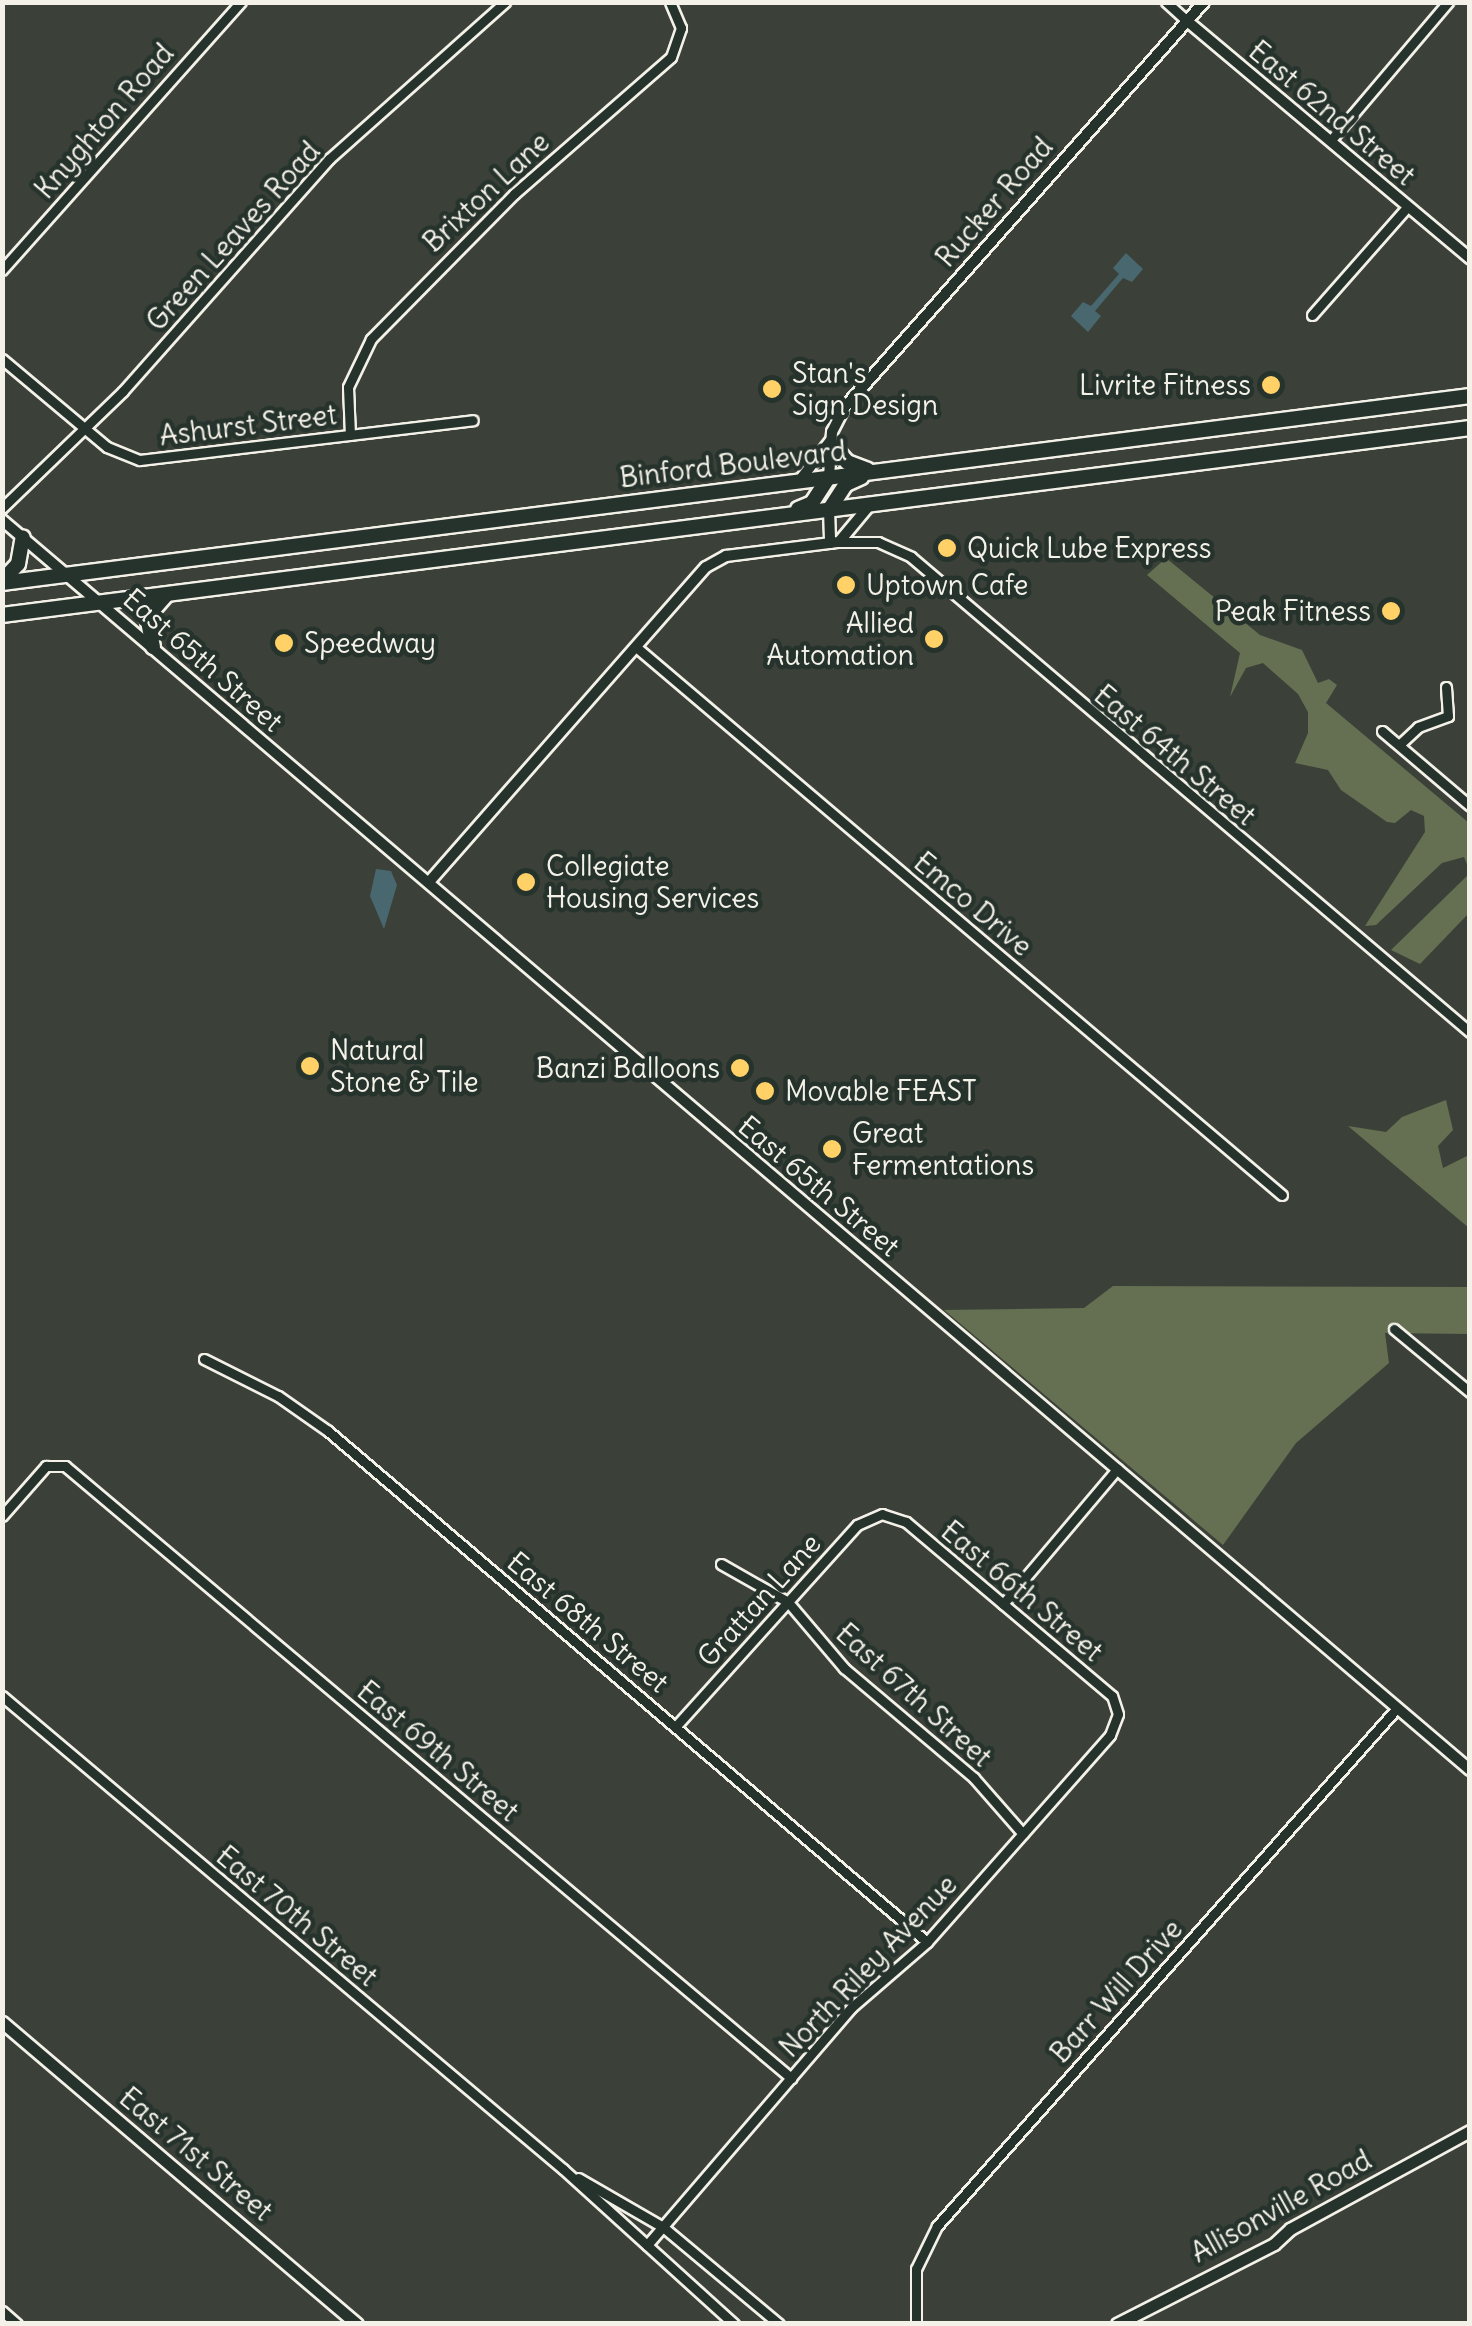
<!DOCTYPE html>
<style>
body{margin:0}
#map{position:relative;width:1472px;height:2326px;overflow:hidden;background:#3b4139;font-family:Delius,sans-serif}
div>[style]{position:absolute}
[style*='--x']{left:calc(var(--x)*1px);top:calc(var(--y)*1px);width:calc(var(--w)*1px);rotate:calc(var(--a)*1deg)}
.green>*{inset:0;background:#647051}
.water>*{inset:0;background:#48676f}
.roads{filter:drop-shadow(2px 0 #f4f1e8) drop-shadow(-2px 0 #f4f1e8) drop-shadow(0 2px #f4f1e8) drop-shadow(0 -2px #f4f1e8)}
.minor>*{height:9px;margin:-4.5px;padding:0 4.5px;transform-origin:4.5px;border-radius:4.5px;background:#26332d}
.tertiary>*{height:10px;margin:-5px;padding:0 5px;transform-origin:5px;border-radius:5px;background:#26332d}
.secondary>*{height:11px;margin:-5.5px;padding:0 5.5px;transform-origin:5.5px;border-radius:5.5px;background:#26332d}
.primary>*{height:14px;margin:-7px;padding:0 7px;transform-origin:7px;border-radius:7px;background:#26332d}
.dots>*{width:28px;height:28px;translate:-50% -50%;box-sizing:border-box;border:5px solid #26332d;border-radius:50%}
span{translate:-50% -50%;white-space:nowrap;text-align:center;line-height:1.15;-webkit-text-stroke:9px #26332d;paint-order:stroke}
.street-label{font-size:28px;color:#f4f1e8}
.poi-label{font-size:28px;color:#f4f1e8}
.left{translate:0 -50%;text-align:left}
.right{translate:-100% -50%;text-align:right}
.frame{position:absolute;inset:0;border:5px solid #f4f1e8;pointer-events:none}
</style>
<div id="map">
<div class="green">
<div style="clip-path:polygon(1166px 558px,1260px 635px,1302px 650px,1318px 683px,1329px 679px,1337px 685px,1326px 703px,1469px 823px,1469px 869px,1464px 857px,1442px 863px,1376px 925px,1365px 926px,1425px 832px,1424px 816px,1411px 810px,1395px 823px,1387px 822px,1341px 790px,1328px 770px,1295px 763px,1308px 733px,1308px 712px,1298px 694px,1263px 663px,1246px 668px,1230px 697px,1240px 653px,1147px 575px)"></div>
<div style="clip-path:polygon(1469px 874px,1469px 913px,1420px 964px,1391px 950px)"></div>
<div style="clip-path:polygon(1446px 1100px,1453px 1130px,1438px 1146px,1443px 1168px,1469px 1155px,1469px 1228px,1348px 1126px,1386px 1132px,1402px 1117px)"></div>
<div style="clip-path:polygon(1113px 1286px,1469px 1287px,1470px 1334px,1385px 1333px,1389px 1363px,1296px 1443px,1223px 1545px,944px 1310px,1084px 1308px)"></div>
</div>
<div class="water">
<div style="clip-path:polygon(1126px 253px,1143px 269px,1132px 282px,1123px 278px,1095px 311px,1101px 316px,1088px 332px,1071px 316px,1083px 302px,1091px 306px,1119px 274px,1113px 268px)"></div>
<div style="clip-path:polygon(376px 869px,391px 871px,397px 885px,384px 929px,370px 896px)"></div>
</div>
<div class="roads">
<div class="minor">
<div style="--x:1166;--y:2;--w:27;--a:42"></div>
<div style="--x:1331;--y:140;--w:181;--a:-49.7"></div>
<div style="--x:2;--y:270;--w:359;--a:-48.3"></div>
<div style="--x:1312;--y:315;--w:145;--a:-48.6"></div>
<div style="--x:2;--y:359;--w:137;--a:40"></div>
<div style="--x:107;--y:447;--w:35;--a:22"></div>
<div style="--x:140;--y:460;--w:335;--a:-6.8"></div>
<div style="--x:350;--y:435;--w:48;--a:-92.4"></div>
<div style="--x:348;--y:387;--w:53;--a:-64.4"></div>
<div style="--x:371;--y:339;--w:204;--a:-45.4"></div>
<div style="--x:514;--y:194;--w:208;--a:-41.1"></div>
<div style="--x:671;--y:57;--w:31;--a:-71"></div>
<div style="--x:681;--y:28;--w:28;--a:-113"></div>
<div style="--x:2;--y:508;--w:168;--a:-44"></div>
<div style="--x:123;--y:391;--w:310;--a:-48.4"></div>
<div style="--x:329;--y:159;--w:236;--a:-41.7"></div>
<div style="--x:839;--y:542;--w:39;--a:0"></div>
<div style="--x:878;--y:542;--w:36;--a:24"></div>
<div style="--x:911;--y:557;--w:734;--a:40.36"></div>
<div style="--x:636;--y:647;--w:847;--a:40.31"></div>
<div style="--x:1382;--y:731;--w:116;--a:40.4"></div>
<div style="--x:1399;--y:745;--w:26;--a:-43"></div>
<div style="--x:1418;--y:727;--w:32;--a:-20"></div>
<div style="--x:1448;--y:716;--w:29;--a:-94"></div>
<div style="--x:1394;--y:1329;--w:99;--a:39.7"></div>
<div style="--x:204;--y:1359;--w:83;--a:26.6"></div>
<div style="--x:278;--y:1396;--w:61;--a:35"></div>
<div style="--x:328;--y:1431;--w:787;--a:40.47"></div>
<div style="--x:2;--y:1516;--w:67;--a:-48.7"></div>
<div style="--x:46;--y:1466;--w:19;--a:0"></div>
<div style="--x:65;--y:1466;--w:950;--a:40.13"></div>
<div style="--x:721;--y:1564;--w:77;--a:29.6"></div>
<div style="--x:788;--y:1602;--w:87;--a:49.7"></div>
<div style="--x:844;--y:1668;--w:170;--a:40.2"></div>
<div style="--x:974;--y:1778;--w:74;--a:48.8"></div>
<div style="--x:1003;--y:1604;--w:177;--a:-49.8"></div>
<div style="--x:2;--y:1696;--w:734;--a:40.14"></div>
<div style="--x:563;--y:2169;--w:231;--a:42.2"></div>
<div style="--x:578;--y:2178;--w:98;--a:30"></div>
<div style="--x:663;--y:2227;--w:151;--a:39.9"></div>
<div style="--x:647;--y:2245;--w:314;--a:-49.3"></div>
<div style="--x:852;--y:2007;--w:99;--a:-40.9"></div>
<div style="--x:927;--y:1942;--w:276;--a:-48.5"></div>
<div style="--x:1110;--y:1735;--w:22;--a:-69"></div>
<div style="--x:1118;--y:1714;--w:19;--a:-108"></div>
<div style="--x:1112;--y:1696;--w:270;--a:-139.8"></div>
<div style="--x:906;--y:1522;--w:25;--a:-162"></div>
<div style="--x:882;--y:1514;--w:27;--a:156"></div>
<div style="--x:857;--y:1525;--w:270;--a:132"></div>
<div style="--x:2;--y:2311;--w:20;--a:41"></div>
<div style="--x:916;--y:2324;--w:55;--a:-90"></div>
<div style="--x:916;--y:2269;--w:48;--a:-64"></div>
<div style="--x:937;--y:2226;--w:693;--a:-48.39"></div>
</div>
<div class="tertiary">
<div style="--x:1186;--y:20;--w:371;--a:40"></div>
<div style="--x:829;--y:477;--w:45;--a:-86.2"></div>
<div style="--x:832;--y:432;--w:27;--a:-63"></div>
<div style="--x:844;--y:408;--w:543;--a:-48.44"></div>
<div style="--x:800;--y:480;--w:51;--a:-52.2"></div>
<div style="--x:829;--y:510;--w:33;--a:88"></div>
<div style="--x:2;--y:520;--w:1928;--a:40.41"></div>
<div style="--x:429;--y:882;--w:419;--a:-48.7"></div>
<div style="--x:706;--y:567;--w:23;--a:-29"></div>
<div style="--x:726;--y:556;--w:114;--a:-7.1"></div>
<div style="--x:839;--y:542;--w:47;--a:-50.2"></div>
</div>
<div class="secondary">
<div style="--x:2;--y:2022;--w:466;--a:40.4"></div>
<div style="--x:1117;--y:2324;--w:176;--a:-27"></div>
<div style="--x:1274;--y:2244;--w:22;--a:-43"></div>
<div style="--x:1290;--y:2229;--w:205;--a:-28.6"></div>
</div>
<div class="primary">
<div style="--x:834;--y:447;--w:20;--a:49"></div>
<div style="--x:847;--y:462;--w:22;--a:21"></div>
<div style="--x:798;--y:509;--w:15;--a:-23"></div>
<div style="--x:812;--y:503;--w:31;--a:-57"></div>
<div style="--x:829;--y:510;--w:31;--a:-57"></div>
<div style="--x:846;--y:484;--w:17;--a:-24"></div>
<div style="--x:2;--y:581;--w:23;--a:-47"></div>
<div style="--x:18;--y:564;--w:27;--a:-80"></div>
<div style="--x:2;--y:583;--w:1480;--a:-7.26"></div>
<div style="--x:2;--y:615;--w:1480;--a:-7.26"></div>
<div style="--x:153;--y:647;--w:31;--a:-101"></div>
<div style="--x:147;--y:617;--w:30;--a:-49"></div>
</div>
</div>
<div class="dots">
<div style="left:1271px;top:385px;background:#ffd166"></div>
<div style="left:772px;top:389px;background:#ffd166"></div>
<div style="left:947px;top:548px;background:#ffd166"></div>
<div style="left:846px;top:585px;background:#ffd166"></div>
<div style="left:1391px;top:611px;background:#ffd166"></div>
<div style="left:934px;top:639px;background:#ffd166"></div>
<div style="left:284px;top:643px;background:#ffd166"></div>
<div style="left:526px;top:882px;background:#ffd166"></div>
<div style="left:310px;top:1066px;background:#ffd166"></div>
<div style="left:740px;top:1068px;background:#ffd166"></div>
<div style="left:765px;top:1091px;background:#ffd166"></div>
<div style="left:832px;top:1149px;background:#ffd166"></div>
</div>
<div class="street-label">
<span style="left:1332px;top:113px;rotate:40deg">East 62nd Street</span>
<span style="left:104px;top:121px;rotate:-49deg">Knyghton Road</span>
<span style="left:486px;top:192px;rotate:-43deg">Brixton Lane</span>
<span style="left:994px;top:202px;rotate:-49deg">Rucker Road</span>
<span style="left:233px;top:236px;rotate:-48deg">Green Leaves Road</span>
<span style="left:248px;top:425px;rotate:-7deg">Ashurst Street</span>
<span style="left:733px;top:464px;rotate:-7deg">Binford Boulevard</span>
<span style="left:203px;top:660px;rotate:41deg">East 65th Street</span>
<span style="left:1175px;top:755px;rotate:40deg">East 64th Street</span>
<span style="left:973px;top:904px;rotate:40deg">Emco Drive</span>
<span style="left:819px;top:1186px;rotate:40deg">East 65th Street</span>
<span style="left:1022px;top:1591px;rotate:40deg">East 66th Street</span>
<span style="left:759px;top:1600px;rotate:-48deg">Grattan Lane</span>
<span style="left:588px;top:1622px;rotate:40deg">East 68th Street</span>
<span style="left:914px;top:1695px;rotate:42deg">East 67th Street</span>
<span style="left:438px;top:1751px;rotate:40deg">East 69th Street</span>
<span style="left:297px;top:1916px;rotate:40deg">East 70th Street</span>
<span style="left:868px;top:1966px;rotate:-46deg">North Riley Avenue</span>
<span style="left:1116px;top:1991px;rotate:-48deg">Barr Will Drive</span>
<span style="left:196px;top:2154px;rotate:40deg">East 71st Street</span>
<span style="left:1281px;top:2206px;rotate:-29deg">Allisonville Road</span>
</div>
<div class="poi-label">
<span class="left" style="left:792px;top:389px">Stan's<br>Sign Design</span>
<span class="right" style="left:1251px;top:385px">Livrite Fitness</span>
<span class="left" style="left:967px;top:548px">Quick Lube Express</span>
<span class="left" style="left:866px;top:585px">Uptown Cafe</span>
<span class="right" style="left:1371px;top:611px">Peak Fitness</span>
<span class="right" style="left:914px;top:639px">Allied<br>Automation</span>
<span class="left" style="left:304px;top:643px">Speedway</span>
<span class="left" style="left:546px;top:882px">Collegiate<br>Housing Services</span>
<span class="left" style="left:330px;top:1066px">Natural<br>Stone &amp; Tile</span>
<span class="right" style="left:720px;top:1068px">Banzi Balloons</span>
<span class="left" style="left:785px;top:1091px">Movable FEAST</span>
<span class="left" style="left:852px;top:1149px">Great<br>Fermentations</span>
</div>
<div class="frame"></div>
</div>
